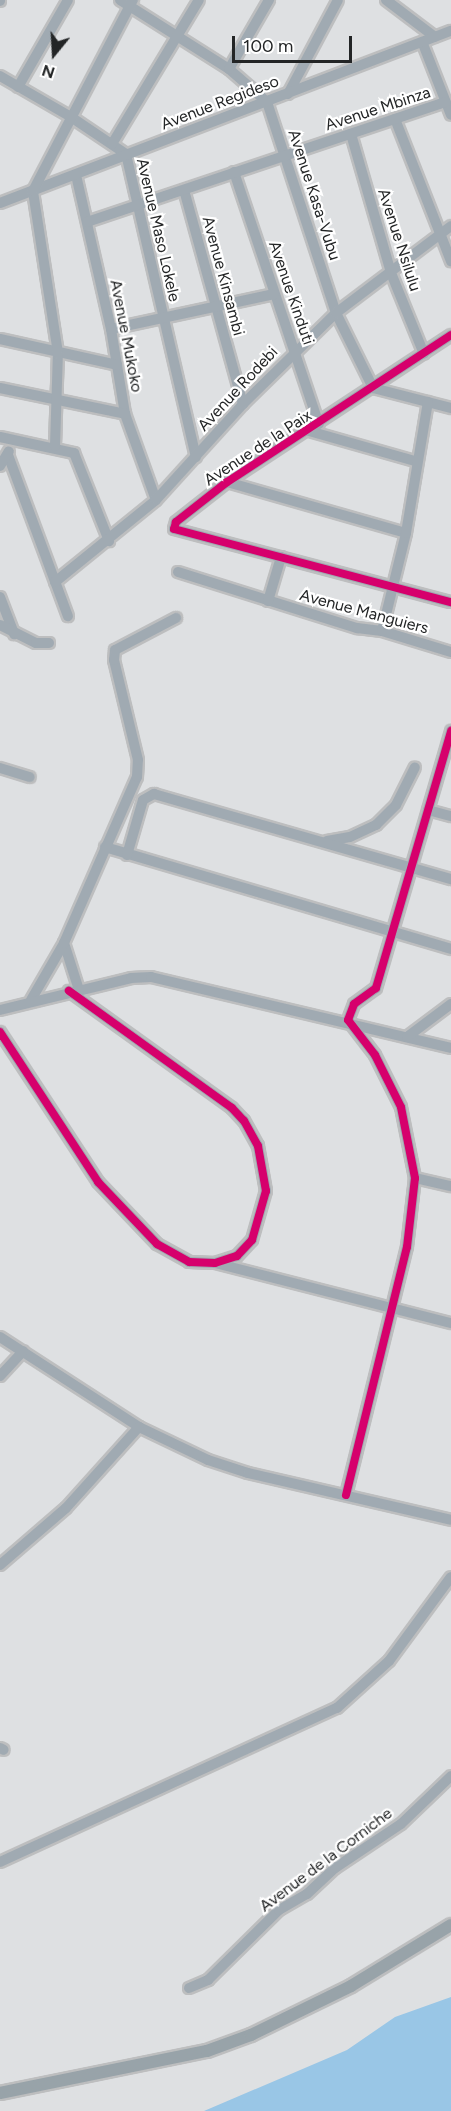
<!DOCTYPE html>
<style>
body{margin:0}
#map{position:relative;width:451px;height:2111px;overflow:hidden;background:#dee0e2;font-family:Figtree,sans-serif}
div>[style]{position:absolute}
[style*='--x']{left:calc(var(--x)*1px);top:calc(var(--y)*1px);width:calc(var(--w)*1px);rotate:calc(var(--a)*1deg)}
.water>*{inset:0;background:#99c6e6}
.roads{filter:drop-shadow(2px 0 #bdbebf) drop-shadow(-2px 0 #bdbebf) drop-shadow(0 2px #bdbebf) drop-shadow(0 -2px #bdbebf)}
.minor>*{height:10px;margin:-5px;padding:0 5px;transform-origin:5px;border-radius:5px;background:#a0aab2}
.major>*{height:12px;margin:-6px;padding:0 6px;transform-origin:6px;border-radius:6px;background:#98a3a9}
.cycleway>*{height:8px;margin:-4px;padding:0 4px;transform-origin:4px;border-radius:4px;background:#d6006c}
span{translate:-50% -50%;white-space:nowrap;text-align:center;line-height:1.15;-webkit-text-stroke:4.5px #fff;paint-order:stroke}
.street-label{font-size:16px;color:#232526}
.north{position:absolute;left:24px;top:24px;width:60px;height:60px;-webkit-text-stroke:4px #fff;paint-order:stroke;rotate:198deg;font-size:16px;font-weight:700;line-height:24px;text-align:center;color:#232526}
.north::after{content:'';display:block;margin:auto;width:21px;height:27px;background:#232526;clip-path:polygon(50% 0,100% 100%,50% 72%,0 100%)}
.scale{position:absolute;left:232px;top:36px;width:120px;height:27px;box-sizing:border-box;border:3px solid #232526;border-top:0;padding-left:8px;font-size:18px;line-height:21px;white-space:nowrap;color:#232526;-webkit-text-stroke:4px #fff;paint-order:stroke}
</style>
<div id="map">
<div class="water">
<div style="clip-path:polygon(451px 1997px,451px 2111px,204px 2111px,347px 2050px,395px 2017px)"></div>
</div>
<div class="roads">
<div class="minor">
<div style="--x:120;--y:0;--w:129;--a:32.3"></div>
<div style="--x:229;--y:69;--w:50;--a:41"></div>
<div style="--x:267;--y:102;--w:222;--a:71.9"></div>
<div style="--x:336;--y:313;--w:84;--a:63.7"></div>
<div style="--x:373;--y:388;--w:81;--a:14.4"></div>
<div style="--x:386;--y:0;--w:61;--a:37.1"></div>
<div style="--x:0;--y:1;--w:1;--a:-90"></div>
<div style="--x:423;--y:44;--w:76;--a:68.5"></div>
<div style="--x:229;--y:69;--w:80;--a:-59.9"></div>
<div style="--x:0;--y:76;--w:82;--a:30"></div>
<div style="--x:71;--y:117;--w:66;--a:33.9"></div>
<div style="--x:126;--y:154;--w:311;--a:77"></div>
<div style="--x:18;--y:87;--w:100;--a:-60.1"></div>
<div style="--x:288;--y:94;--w:106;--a:-62"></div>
<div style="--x:395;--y:119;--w:153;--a:68.5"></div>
<div style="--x:351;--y:134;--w:145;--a:73.9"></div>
<div style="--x:391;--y:273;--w:87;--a:67.8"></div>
<div style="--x:112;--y:144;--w:168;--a:-58.9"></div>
<div style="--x:234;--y:172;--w:266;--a:71.4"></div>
<div style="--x:76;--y:175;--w:158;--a:77.2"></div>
<div style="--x:111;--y:329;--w:86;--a:80.6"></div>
<div style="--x:125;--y:414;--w:91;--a:70.2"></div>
<div style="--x:184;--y:190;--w:222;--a:74.6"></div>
<div style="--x:0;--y:203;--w:483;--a:-20.9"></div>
<div style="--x:87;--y:222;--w:378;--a:-18.5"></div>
<div style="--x:111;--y:329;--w:167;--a:-12.1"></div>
<div style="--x:451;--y:335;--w:268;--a:146.7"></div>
<div style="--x:227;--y:482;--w:65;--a:141.9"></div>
<div style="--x:176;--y:522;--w:7;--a:106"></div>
<div style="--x:174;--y:529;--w:286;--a:14.8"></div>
<div style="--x:0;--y:339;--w:120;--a:12.5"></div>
<div style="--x:0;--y:388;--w:128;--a:11.7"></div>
<div style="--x:309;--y:431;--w:110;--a:15.8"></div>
<div style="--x:0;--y:437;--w:76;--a:12.2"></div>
<div style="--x:74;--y:453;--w:95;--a:68.3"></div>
<div style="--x:55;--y:446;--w:93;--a:-88.2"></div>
<div style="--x:58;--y:353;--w:164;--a:-98.8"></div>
<div style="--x:33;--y:191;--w:216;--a:-62.4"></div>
<div style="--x:8;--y:455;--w:172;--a:69.6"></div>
<div style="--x:0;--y:466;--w:17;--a:-59"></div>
<div style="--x:227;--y:482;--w:186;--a:15.9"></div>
<div style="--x:178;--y:572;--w:188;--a:17.4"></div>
<div style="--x:357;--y:628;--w:25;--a:7"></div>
<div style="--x:382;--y:631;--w:72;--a:16.9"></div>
<div style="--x:55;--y:582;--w:130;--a:-39.1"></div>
<div style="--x:156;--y:500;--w:130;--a:-47.8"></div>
<div style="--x:243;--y:404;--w:130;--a:-44.4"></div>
<div style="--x:336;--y:313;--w:144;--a:-37.1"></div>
<div style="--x:0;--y:597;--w:40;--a:69"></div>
<div style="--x:268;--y:601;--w:46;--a:-73.5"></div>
<div style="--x:0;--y:625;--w:40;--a:26.6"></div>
<div style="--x:36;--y:643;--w:13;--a:0"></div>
<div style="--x:382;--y:631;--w:101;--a:-76.2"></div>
<div style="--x:406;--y:533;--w:133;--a:-80.5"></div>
<div style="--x:0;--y:768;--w:31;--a:17"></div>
<div style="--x:428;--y:810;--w:24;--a:15"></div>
<div style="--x:327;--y:841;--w:23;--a:-10"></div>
<div style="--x:350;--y:837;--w:29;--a:-25"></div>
<div style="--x:376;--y:825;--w:28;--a:-45"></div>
<div style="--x:396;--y:805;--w:42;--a:-63.4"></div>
<div style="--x:105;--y:847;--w:361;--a:16.4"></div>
<div style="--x:127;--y:855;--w:57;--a:-73.8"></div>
<div style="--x:143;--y:800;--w:13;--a:-29"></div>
<div style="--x:154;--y:794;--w:309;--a:16"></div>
<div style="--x:64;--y:943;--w:49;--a:72.3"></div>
<div style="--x:31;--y:1000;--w:66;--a:-59.9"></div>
<div style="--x:64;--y:943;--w:181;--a:-66.3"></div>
<div style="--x:137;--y:777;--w:17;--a:-87"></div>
<div style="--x:138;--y:760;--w:103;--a:-103.5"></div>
<div style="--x:114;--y:660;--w:10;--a:-84"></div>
<div style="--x:115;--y:650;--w:69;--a:-27.7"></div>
<div style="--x:0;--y:1010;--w:135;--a:-13.7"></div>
<div style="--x:131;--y:978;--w:20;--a:-3"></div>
<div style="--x:151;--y:977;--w:308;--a:13.3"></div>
<div style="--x:0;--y:1032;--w:179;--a:56.8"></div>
<div style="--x:98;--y:1182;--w:86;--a:46.4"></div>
<div style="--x:157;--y:1244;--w:37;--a:29"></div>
<div style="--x:189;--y:1262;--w:26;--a:2"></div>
<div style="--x:215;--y:1263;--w:23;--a:-18"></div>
<div style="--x:237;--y:1256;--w:22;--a:-47"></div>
<div style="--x:252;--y:1240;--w:51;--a:-74.1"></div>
<div style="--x:266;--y:1191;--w:46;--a:-100.1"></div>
<div style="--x:258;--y:1146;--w:29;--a:-119"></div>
<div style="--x:244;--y:1121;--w:18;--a:-133"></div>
<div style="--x:232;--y:1108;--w:201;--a:-144.3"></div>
<div style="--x:407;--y:1037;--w:55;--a:-36.9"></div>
<div style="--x:415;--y:1178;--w:37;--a:13"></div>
<div style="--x:215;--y:1263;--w:244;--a:14.3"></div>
<div style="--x:0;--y:1337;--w:166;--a:32.9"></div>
<div style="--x:139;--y:1427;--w:76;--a:25.6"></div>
<div style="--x:208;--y:1460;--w:42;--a:18"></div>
<div style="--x:248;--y:1473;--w:208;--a:13"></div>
<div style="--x:0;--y:1376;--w:34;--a:-47"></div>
<div style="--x:346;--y:1495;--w:255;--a:-76.2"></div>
<div style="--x:407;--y:1247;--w:69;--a:-83.4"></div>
<div style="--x:415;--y:1178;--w:72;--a:-101.2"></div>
<div style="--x:401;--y:1107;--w:58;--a:-116.6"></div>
<div style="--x:375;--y:1055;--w:44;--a:-127.6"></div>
<div style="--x:348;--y:1020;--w:17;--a:-69"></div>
<div style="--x:354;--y:1004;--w:27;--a:-36"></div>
<div style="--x:376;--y:988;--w:268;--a:-73.7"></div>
<div style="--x:0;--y:1565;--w:87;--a:-40.8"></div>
<div style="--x:66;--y:1508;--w:109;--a:-48"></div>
<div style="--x:0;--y:1748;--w:4;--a:27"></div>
<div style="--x:0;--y:1862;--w:371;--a:-24.6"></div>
<div style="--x:337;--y:1708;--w:70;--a:-42.1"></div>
<div style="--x:389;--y:1661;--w:104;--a:-53.6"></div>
<div style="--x:189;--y:1988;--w:21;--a:-23"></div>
<div style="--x:208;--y:1980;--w:100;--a:-44.6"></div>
<div style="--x:279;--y:1910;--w:32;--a:-30"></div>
<div style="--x:307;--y:1894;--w:38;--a:-43"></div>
<div style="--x:335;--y:1868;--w:79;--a:-33.7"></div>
<div style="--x:401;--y:1824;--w:69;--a:-43.8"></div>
</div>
<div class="major">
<div style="--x:0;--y:2093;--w:211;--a:-11.5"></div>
<div style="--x:207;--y:2051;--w:47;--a:-20"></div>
<div style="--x:251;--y:2035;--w:111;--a:-26.1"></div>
<div style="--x:351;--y:1986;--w:117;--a:-31.4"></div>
</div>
</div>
<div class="cycleway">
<div style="--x:451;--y:335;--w:268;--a:146.7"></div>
<div style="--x:227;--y:482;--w:65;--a:141.9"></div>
<div style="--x:176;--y:522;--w:7;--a:106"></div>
<div style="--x:174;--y:529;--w:286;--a:14.8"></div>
<div style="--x:0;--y:1032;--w:179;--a:56.8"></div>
<div style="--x:98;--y:1182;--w:86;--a:46.4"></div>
<div style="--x:157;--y:1244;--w:37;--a:29"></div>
<div style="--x:189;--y:1262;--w:26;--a:2"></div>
<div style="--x:215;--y:1263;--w:23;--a:-18"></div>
<div style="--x:237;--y:1256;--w:22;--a:-47"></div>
<div style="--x:252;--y:1240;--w:51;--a:-74.1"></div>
<div style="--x:266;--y:1191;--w:46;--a:-100.1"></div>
<div style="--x:258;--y:1146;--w:29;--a:-119"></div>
<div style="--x:244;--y:1121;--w:18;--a:-133"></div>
<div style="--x:232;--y:1108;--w:201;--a:-144.3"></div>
<div style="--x:346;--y:1495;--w:255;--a:-76.2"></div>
<div style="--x:407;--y:1247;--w:69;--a:-83.4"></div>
<div style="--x:415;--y:1178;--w:72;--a:-101.2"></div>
<div style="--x:401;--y:1107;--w:58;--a:-116.6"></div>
<div style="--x:375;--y:1055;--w:44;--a:-127.6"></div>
<div style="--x:348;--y:1020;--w:17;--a:-69"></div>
<div style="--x:354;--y:1004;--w:27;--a:-36"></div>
<div style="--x:376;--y:988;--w:268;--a:-73.7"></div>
</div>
<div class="street-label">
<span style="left:220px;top:103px;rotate:-21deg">Avenue Regideso</span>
<span style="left:378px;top:109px;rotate:-18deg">Avenue Mbinza</span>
<span style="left:314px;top:195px;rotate:72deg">Avenue Kasa-Vubu</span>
<span style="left:158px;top:230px;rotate:77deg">Avenue Maso Lokele</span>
<span style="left:399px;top:240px;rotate:72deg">Avenue Nsilulu</span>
<span style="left:223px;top:276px;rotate:75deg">Avenue Kinsambi</span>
<span style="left:291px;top:293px;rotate:71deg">Avenue Kinduti</span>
<span style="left:126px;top:336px;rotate:79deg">Avenue Mukoko</span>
<span style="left:238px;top:389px;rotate:-47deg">Avenue Rodebi</span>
<span style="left:258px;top:448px;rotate:-33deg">Avenue de la Paix</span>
<span style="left:364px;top:612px;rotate:15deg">Avenue Manguiers</span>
<span style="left:326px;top:1860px;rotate:-37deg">Avenue de la Corniche</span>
</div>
<div class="north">N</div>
<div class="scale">100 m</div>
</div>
